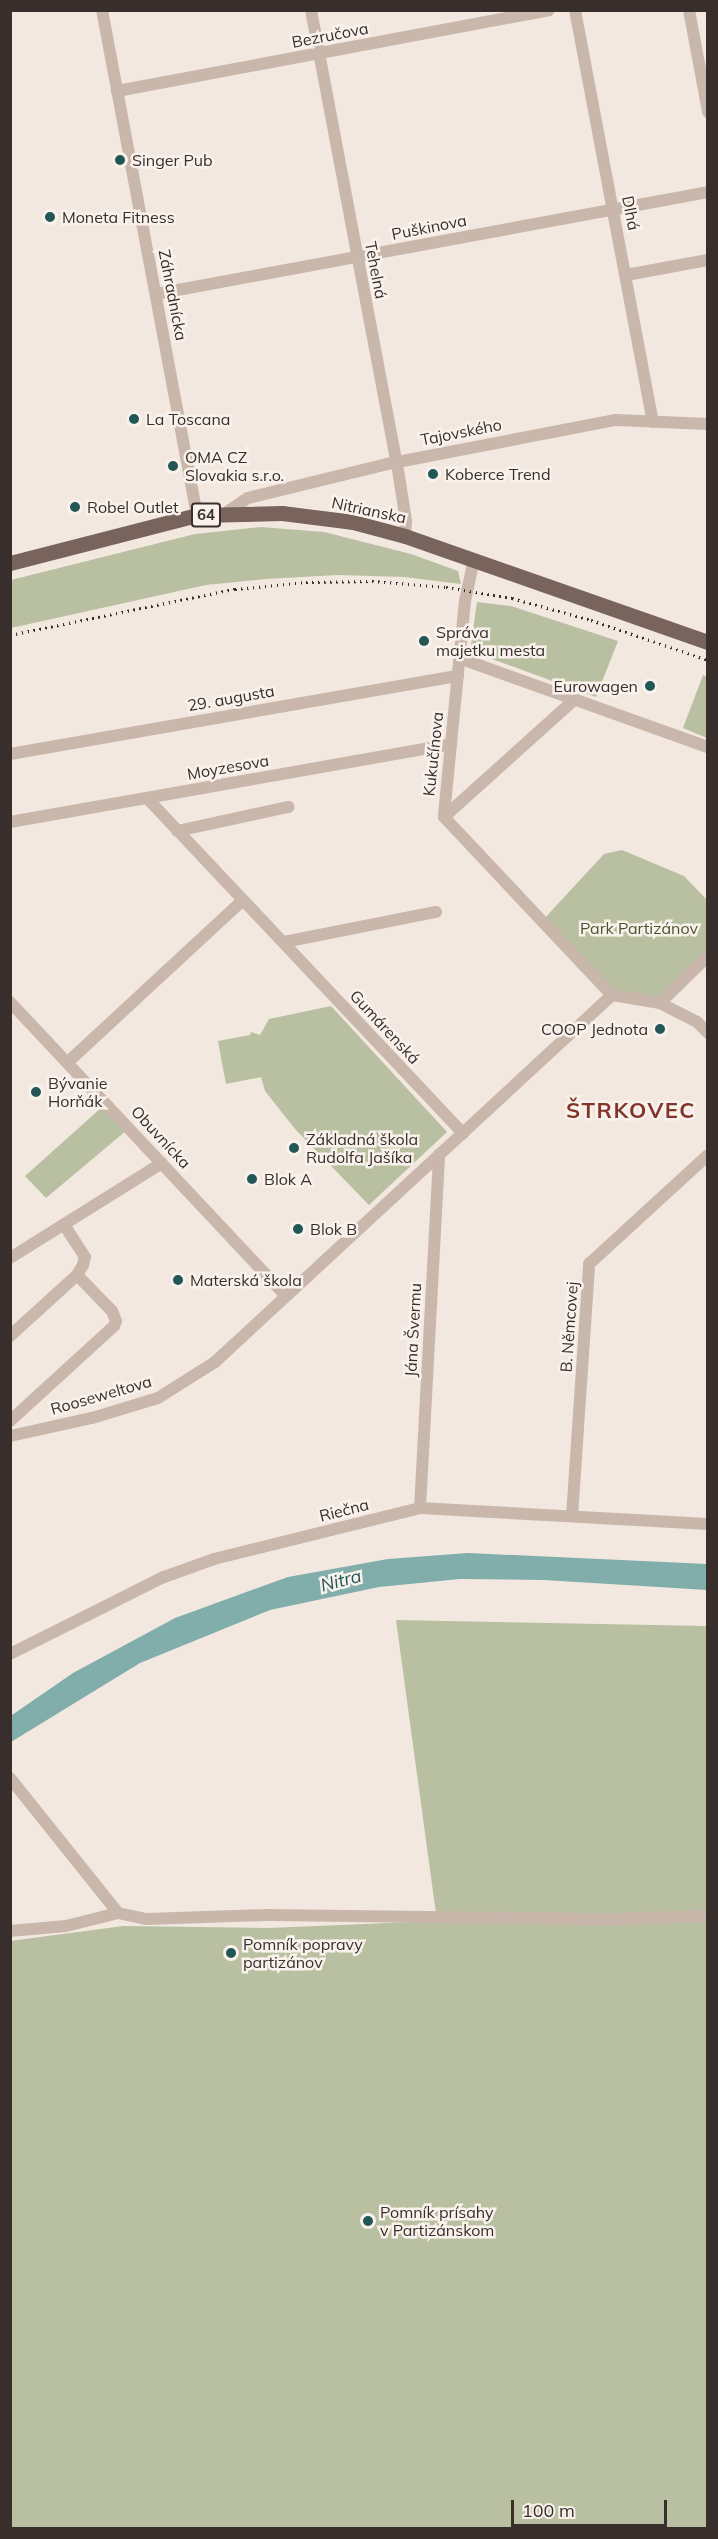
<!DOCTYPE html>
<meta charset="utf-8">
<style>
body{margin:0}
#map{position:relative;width:718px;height:2539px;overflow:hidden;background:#f2e8e0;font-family:Mulish,sans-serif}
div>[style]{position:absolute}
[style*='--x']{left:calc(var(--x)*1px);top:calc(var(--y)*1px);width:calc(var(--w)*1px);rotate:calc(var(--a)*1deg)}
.green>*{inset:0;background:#b8c0a1}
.water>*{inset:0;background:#81adab}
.minor>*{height:12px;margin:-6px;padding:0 6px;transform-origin:6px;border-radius:6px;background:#c9b7ac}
.primary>*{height:15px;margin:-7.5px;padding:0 7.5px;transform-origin:7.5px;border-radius:7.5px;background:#79645d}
.rail>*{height:3px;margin-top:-1.5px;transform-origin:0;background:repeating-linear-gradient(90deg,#382e2b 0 1.5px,transparent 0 6px)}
.dots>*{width:16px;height:16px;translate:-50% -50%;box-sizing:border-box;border:3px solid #f9f2ec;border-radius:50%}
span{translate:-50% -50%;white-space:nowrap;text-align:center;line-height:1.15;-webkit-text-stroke:5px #f9f2ec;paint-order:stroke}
.shield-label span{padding:2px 4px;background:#f9f2ec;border:2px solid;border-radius:4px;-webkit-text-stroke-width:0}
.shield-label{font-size:15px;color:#382e2b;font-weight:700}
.street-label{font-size:16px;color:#382e2b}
.poi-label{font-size:16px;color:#382e2b}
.left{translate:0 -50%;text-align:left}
.right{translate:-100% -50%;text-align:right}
.park-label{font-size:16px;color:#4b5530}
.water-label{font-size:18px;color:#225756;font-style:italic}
.district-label{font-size:22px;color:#823629;font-weight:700;letter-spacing:1.5px}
.frame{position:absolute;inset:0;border:12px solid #382e2b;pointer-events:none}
.scale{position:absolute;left:511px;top:2500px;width:156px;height:27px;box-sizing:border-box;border:3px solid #382e2b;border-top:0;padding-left:8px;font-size:18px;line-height:21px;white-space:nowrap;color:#382e2b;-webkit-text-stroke:4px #f9f2ec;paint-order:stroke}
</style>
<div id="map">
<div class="green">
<div style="clip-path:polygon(261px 527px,324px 532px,411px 554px,458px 571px,461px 584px,404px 577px,338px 575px,266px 579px,206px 585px,11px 628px,11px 580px,195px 534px)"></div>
<div style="clip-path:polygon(477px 602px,511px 606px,618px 641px,596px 697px,470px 651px)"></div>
<div style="clip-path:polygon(703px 675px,707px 677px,707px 738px,683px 728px)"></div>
<div style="clip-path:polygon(622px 850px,684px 876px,707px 900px,707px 956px,660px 1003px,612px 995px,542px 921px,604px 854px)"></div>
<div style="clip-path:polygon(331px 1006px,447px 1132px,369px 1205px,295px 1129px,265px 1091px,261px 1077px,226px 1084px,221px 1058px,218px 1041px,250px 1035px,251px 1032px,260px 1035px,269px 1019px)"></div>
<div style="clip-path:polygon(110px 1100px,133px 1125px,46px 1198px,25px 1176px)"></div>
<div style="clip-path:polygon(396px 1620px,707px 1626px,707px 2528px,11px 2528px,10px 1941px,123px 1926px,268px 1928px,437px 1921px)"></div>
</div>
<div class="water">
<div style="clip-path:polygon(468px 1553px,707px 1564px,707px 1590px,544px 1580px,460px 1579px,379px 1587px,270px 1610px,140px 1663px,11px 1742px,12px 1715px,73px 1673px,175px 1618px,288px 1577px,388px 1559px)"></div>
</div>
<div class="minor">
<div style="--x:102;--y:10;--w:514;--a:79.35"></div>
<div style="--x:311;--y:10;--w:474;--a:79.3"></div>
<div style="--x:399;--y:476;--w:46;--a:81.2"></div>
<div style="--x:406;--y:521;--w:15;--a:94"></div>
<div style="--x:575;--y:10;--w:419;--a:79.3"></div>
<div style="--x:689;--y:10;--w:104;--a:79.4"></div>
<div style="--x:117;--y:91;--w:439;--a:-10.6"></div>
<div style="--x:626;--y:275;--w:83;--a:-10.4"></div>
<div style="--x:156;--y:294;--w:561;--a:-10.47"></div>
<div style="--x:227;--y:512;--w:25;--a:-34"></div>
<div style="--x:248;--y:498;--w:143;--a:-13.7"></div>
<div style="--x:387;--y:464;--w:233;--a:-10.9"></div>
<div style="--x:616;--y:420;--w:92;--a:2.5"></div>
<div style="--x:474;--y:559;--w:43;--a:102.1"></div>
<div style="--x:465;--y:601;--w:217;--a:95.6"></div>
<div style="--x:444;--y:817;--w:245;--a:46.7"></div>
<div style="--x:459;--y:658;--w:264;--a:19.7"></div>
<div style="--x:10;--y:754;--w:455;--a:-9.9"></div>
<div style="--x:147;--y:798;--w:461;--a:46.7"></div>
<div style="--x:444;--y:817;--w:176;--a:-42"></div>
<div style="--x:10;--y:822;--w:448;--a:-10"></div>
<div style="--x:177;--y:831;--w:114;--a:-12.2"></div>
<div style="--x:284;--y:942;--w:155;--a:-11.2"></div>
<div style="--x:612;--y:995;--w:49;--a:9.5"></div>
<div style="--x:660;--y:1003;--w:42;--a:27.2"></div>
<div style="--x:697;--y:1022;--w:16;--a:45"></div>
<div style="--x:10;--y:1002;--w:403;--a:46.8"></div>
<div style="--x:660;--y:1003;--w:67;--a:-44.4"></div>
<div style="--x:68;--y:1062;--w:238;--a:-42.8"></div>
<div style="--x:10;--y:1258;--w:179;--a:-32"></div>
<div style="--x:10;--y:1336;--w:91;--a:-42.3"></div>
<div style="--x:77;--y:1275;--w:12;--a:-59"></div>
<div style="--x:83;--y:1265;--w:8;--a:-76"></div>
<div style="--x:85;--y:1257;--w:38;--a:-123"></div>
<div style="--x:10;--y:1421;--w:141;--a:-42.4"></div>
<div style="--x:114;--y:1326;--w:5;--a:-68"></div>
<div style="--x:116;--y:1321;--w:11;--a:-112"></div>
<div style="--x:112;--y:1311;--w:50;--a:-134.2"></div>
<div style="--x:10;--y:1436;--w:84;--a:-12.4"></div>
<div style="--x:92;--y:1418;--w:69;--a:-16.9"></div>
<div style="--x:158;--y:1398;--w:67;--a:-32.3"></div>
<div style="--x:215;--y:1362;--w:541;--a:-42.75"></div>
<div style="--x:420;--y:1508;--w:354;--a:-86.9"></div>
<div style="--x:572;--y:1516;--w:253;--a:-86.1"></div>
<div style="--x:589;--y:1264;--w:161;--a:-42.5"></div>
<div style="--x:10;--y:1654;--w:172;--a:-26.6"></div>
<div style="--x:164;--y:1577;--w:53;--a:-19.8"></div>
<div style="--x:214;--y:1559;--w:212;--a:-13.9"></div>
<div style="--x:420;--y:1508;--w:288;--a:3.2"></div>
<div style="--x:10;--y:1778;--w:173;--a:51.3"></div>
<div style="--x:10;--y:1931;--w:56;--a:-5.1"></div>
<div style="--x:66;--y:1926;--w:54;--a:-14"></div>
<div style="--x:118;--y:1913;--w:29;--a:12"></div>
<div style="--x:146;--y:1919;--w:121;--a:-1.9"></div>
<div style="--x:267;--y:1915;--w:347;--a:0.7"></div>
<div style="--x:614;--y:1919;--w:94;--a:-1.8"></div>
</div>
<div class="primary">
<div style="--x:10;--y:563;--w:193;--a:-14.4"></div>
<div style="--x:197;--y:515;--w:85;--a:-1.3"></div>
<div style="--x:282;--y:513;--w:72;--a:7.2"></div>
<div style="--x:353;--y:522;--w:54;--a:15.1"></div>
<div style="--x:405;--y:536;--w:321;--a:19.3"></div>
</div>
<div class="rail">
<div style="--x:10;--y:635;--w:230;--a:-11.6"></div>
<div style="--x:235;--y:589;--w:71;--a:-5.6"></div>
<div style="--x:306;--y:582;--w:66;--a:-0.9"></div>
<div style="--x:372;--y:581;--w:74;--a:4.6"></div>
<div style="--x:446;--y:587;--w:67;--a:9.5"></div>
<div style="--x:512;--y:598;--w:82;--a:15.6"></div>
<div style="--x:591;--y:620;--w:124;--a:18.9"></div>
</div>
<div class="dots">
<div style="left:120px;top:160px;background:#225756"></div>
<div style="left:50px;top:217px;background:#225756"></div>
<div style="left:134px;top:419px;background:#225756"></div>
<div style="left:173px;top:466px;background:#225756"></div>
<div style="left:433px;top:474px;background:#225756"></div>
<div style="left:75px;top:507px;background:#225756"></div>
<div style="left:424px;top:641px;background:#225756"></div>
<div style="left:650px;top:686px;background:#225756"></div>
<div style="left:660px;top:1029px;background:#225756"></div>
<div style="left:36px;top:1092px;background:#225756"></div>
<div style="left:294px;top:1148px;background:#225756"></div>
<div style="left:252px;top:1179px;background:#225756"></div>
<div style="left:298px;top:1229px;background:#225756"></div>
<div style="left:178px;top:1280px;background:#225756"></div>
<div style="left:231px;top:1953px;background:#225756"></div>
<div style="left:368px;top:2221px;background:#225756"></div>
</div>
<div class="shield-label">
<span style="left:206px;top:515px">64</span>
</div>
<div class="street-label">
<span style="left:330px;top:35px;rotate:-11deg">Bezručova</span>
<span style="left:631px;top:213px;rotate:79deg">Dlhá</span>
<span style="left:429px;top:227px;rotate:-11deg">Puškinova</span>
<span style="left:376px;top:270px;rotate:79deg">Tehelná</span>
<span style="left:173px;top:295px;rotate:79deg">Záhradnícka</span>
<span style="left:461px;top:432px;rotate:-11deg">Tajovského</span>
<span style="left:369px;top:510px;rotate:12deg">Nitrianska</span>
<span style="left:231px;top:698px;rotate:-10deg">29. augusta</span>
<span style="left:433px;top:754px;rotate:-84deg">Kukučínova</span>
<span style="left:228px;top:767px;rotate:-10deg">Moyzesova</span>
<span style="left:385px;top:1027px;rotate:47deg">Gumárenská</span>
<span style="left:161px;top:1137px;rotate:47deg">Obuvnícka</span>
<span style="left:569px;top:1327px;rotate:-86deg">B. Němcovej</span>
<span style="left:413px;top:1330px;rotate:-87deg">Jána Švermu</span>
<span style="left:101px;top:1395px;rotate:-16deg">Rooseweltova</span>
<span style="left:344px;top:1510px;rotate:-14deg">Riečna</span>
</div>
<div class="poi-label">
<span class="left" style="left:132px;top:160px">Singer Pub</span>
<span class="left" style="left:62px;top:217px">Moneta Fitness</span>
<span class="left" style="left:146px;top:419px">La Toscana</span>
<span class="left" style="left:185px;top:466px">OMA CZ<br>Slovakia s.r.o.</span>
<span class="left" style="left:445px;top:474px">Koberce Trend</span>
<span class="left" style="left:87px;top:507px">Robel Outlet</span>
<span class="left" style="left:436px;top:641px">Správa<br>majetku mesta</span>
<span class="right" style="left:638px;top:686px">Eurowagen</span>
<span class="right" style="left:648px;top:1029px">COOP Jednota</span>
<span class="left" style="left:48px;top:1092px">Bývanie<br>Horňák</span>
<span class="left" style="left:306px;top:1148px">Základná škola<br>Rudolfa Jašíka</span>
<span class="left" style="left:264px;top:1179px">Blok A</span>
<span class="left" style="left:310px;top:1229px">Blok B</span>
<span class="left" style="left:190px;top:1280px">Materská škola</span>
<span class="left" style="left:243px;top:1953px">Pomník popravy<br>partizánov</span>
<span class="left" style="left:380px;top:2221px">Pomník prísahy<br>v Partizánskom</span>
</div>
<div class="park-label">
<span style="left:639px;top:928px">Park Partizánov</span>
</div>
<div class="water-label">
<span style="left:341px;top:1581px;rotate:-15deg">Nitra</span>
</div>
<div class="district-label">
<span style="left:631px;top:1111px">ŠTRKOVEC</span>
</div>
<div class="frame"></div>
<div class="scale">100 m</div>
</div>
